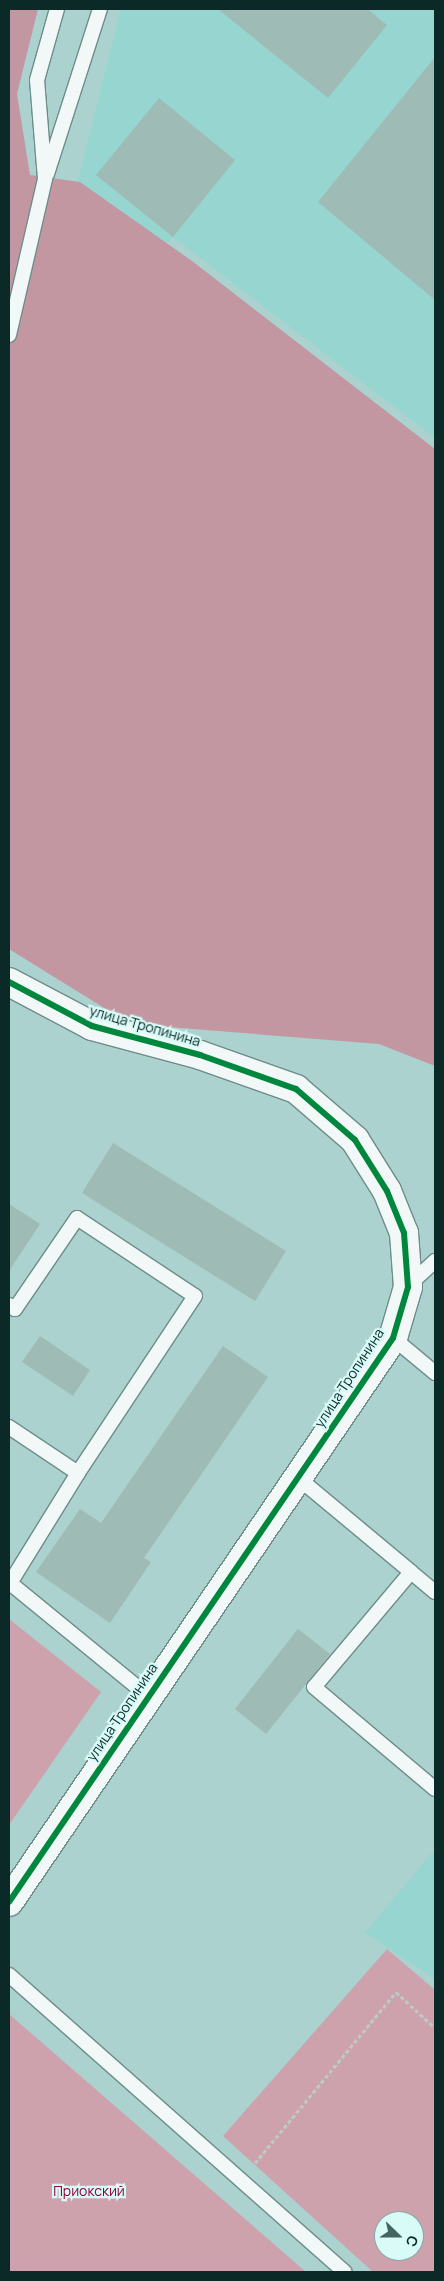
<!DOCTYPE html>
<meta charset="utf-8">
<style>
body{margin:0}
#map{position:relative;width:444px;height:2281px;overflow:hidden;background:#abd2ce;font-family:Manrope,sans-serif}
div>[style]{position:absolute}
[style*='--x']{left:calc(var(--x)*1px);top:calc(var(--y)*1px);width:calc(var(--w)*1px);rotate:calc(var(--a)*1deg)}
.built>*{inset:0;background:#96d5d0}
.green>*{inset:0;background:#cda2ac}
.forest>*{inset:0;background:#c297a2}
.building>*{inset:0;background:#9ebbb5}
.path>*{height:3px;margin-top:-1.5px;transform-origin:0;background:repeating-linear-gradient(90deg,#bdcac8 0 4px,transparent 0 6.5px)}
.roads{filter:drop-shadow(1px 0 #6d8d8a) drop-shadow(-1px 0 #6d8d8a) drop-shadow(0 1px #6d8d8a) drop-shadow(0 -1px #6d8d8a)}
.service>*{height:14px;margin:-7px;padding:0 7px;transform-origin:7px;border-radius:7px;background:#f2f8f8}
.minor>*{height:28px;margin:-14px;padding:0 14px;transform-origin:14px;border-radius:14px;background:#f2f8f8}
.cycleway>*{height:6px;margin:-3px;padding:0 3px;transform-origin:3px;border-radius:3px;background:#00873e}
span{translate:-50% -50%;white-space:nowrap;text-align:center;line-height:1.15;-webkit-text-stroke:4.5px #d9fbf8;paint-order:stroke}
.street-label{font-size:14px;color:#0b2927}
.park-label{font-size:14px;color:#91003a}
.frame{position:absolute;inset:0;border:10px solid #0b2927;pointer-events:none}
.north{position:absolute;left:374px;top:2211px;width:50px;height:50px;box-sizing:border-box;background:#d9fbf8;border:1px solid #87a7a4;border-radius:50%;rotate:112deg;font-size:14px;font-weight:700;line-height:20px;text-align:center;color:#0b2927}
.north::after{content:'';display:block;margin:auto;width:18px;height:22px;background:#436461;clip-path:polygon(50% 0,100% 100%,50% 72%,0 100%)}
</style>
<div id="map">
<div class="built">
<div style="clip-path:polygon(121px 9px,435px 9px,435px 438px,173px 237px,137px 267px,69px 216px)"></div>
<div style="clip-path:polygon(435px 1849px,435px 1979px,365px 1933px)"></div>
</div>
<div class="green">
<div style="clip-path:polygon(9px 1619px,101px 1692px,9px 1825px)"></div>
<div style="clip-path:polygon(evenodd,387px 1949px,435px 1990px,435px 2272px,373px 2272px,223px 2136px,387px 1949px,384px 2221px,414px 2221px,414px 2251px,384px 2251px,384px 2221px)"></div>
<div style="clip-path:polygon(9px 2014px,306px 2272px,9px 2272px)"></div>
</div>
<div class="forest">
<div style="clip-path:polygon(9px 9px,38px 9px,17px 94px,30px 175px,80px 182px,192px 261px,435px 449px,435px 1066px,379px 1044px,130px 1024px,9px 949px)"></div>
</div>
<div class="building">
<div style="clip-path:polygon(218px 9px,367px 9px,387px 25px,328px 98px)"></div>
<div style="clip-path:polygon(435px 57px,435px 300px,318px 202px)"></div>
<div style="clip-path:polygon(159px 98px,235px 160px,173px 237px,96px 175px)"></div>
<div style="clip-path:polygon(113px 1143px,286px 1251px,255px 1301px,82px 1193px)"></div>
<div style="clip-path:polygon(9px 1204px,40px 1224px,9px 1271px)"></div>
<div style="clip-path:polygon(40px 1336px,90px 1370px,73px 1396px,22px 1362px)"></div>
<div style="clip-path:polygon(223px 1346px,268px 1377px,144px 1558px,151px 1562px,110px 1623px,36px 1572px,80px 1509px,101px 1523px)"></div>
<div style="clip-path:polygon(298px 1629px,330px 1654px,266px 1734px,235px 1709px)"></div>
</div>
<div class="path">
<div style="--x:255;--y:2163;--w:222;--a:-50.5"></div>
<div style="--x:396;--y:1992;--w:53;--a:42.7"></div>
</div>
<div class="roads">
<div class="service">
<div style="--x:47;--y:174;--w:173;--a:-72.2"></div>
<div style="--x:9;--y:335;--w:160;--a:-77"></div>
<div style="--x:45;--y:179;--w:99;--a:-94.6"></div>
<div style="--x:37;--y:80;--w:74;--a:-74.3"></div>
<div style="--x:408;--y:1286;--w:37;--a:-43"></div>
<div style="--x:9;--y:1305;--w:7;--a:34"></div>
<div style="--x:15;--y:1309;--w:110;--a:-55.7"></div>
<div style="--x:77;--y:1218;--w:141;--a:33.5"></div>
<div style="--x:195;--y:1296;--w:212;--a:123.5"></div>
<div style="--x:78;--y:1473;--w:129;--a:121.7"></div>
<div style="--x:10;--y:1583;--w:178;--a:39.3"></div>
<div style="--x:393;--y:1338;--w:55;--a:39.8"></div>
<div style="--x:9;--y:1427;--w:83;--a:33.7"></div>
<div style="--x:297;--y:1477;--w:148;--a:39.8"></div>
<div style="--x:411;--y:1572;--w:150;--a:130.1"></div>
<div style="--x:314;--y:1687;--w:158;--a:40.1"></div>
<div style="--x:411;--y:1572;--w:31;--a:40"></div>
<div style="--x:9;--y:1975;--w:448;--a:41.5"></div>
</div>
<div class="minor">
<div style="--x:9;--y:982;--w:94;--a:27.9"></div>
<div style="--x:92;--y:1026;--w:112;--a:15"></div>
<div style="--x:200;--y:1055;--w:102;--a:19.5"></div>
<div style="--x:296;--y:1089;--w:78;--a:40.8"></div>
<div style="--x:355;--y:1140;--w:60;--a:57.9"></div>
<div style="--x:387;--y:1191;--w:45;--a:68"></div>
<div style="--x:404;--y:1233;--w:54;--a:85.8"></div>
<div style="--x:408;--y:1287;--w:53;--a:106.4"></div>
<div style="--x:393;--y:1338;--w:682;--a:124.25"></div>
</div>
</div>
<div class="cycleway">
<div style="--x:9;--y:982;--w:94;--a:27.9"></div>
<div style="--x:92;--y:1026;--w:112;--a:15"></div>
<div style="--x:200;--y:1055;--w:102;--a:19.5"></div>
<div style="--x:296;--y:1089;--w:78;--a:40.8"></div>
<div style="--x:355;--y:1140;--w:60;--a:57.9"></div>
<div style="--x:387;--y:1191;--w:45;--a:68"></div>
<div style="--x:404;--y:1233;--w:54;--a:85.8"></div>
<div style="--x:408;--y:1287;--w:53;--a:106.4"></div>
<div style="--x:393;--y:1338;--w:682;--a:124.25"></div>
</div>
<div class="street-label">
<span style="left:145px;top:1026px;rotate:16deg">улица Тропинина</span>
<span style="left:349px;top:1378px;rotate:-57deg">улица Тропинина</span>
<span style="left:122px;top:1712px;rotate:-56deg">улица Тропинина</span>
</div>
<div class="park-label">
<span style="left:89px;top:2191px">Приокский</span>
</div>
<div class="frame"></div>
<div class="north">С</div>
</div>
